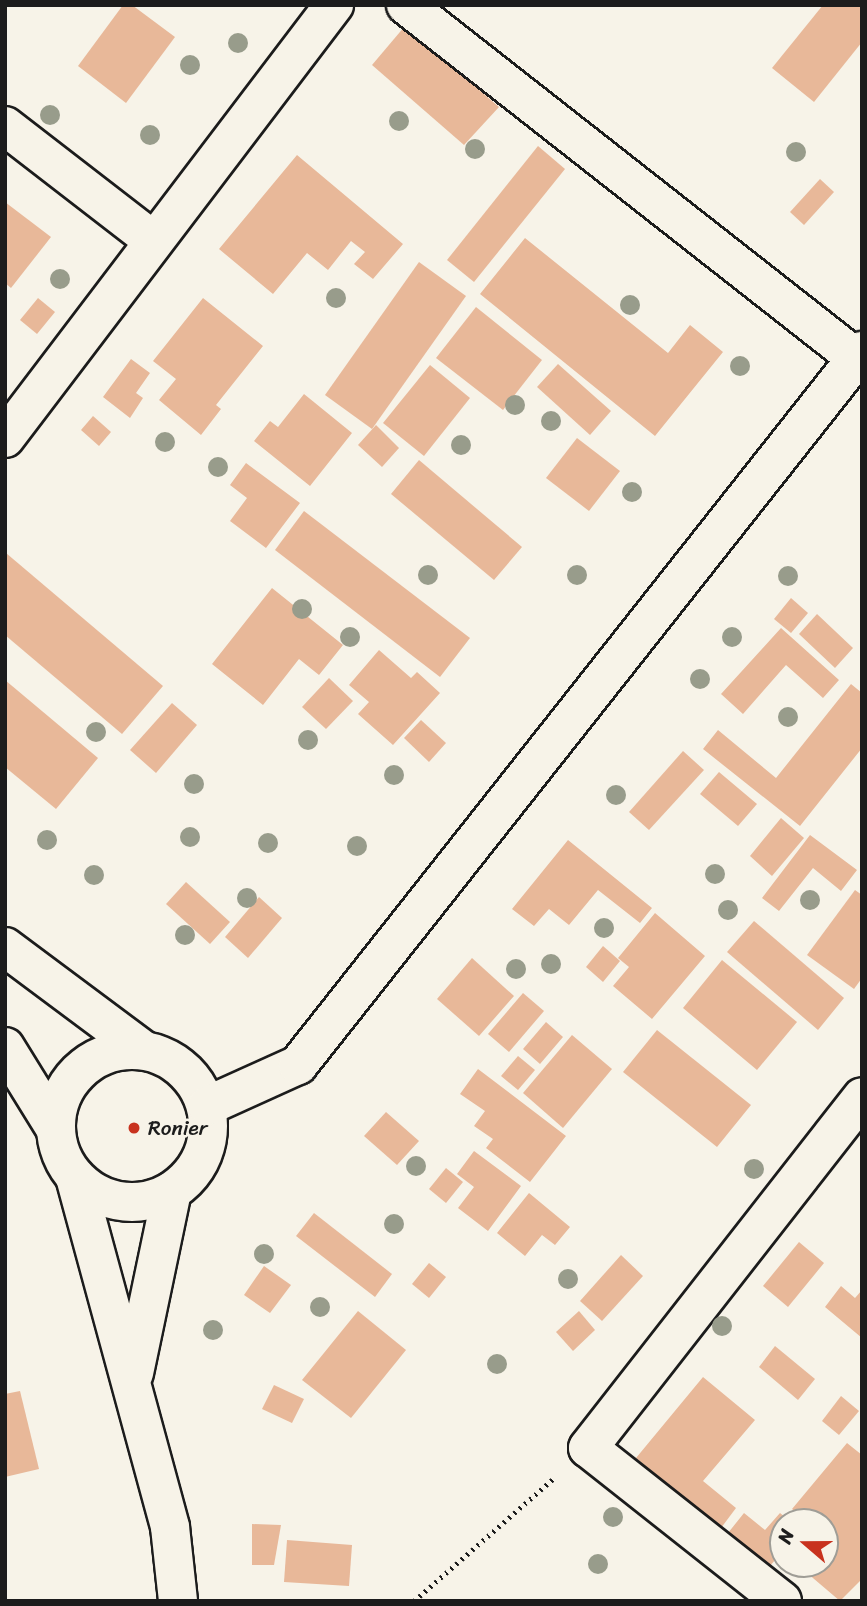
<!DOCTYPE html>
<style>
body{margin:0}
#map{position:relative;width:867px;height:1606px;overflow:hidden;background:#f7f3e8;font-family:Sriracha,sans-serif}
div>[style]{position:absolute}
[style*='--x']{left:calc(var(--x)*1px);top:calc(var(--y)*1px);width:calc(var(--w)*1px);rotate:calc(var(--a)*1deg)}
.building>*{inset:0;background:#e8b899}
.path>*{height:4.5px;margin-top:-2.25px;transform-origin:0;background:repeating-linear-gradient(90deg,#1c1c1c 0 2px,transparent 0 7px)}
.roads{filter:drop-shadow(2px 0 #1c1c1c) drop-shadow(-2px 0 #1c1c1c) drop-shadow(0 2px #1c1c1c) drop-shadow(0 -2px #1c1c1c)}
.minor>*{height:38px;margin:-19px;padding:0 19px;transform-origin:19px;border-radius:19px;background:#f7f3e8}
.minor>.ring{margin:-19px;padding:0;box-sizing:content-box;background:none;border:38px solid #f7f3e8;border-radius:50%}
.trees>*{width:20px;height:20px;margin:-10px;border-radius:50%;background:#989c8b}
.dots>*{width:19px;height:19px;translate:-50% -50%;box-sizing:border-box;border:4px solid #f7f3e8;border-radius:50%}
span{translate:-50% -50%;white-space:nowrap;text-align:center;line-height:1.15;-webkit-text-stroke:5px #f7f3e8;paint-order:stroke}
.poi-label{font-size:21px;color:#1c1c1c}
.left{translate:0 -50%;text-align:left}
.frame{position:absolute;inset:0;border:7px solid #1c1c1c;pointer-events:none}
.north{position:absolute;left:769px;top:1508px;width:70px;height:70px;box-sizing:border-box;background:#f7f3e8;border:2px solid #9f9d96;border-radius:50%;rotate:290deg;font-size:19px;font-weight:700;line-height:28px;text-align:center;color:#1c1c1c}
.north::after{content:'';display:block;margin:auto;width:24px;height:32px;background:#c8321e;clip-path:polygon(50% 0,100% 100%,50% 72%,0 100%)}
</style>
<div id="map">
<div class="building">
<div style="clip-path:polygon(123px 5px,132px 5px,175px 37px,126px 103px,78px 66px)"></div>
<div style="clip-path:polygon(823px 5px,862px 5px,862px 42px,814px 102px,772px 68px)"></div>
<div style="clip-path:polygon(405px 26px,499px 107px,464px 145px,372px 65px)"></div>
<div style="clip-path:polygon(538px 146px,565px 169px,474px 282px,447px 260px)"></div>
<div style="clip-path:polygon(297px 155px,403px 244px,373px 279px,354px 264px,365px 252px,351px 241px,328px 270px,307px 253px,273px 294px,219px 249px)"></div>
<div style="clip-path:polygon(820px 179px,834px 192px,804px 225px,790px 212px)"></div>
<div style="clip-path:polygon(5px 202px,51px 237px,11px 288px,5px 283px)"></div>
<div style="clip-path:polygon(525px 238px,668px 353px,690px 325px,723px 352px,655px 436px,480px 294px)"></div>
<div style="clip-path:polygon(419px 262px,466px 296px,372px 429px,325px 395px)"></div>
<div style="clip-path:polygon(38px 298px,55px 312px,37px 334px,20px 320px)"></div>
<div style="clip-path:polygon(203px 298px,263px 346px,216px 405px,221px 409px,201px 435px,159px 400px,176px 379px,153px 361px)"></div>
<div style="clip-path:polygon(476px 307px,542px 360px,503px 410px,436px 358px)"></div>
<div style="clip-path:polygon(131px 359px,150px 373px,136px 393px,143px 398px,130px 418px,103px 397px)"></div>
<div style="clip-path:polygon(558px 364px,611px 411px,590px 435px,537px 387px)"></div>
<div style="clip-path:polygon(430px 365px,470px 398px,424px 456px,383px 423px)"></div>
<div style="clip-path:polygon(304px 394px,352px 433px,310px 486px,254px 441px,270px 421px,278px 427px)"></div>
<div style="clip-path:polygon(93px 416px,111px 432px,99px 446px,81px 430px)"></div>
<div style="clip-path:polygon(376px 425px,399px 448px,382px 467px,358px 445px)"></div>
<div style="clip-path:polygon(577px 438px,620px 471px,589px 511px,546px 478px)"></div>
<div style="clip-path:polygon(419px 460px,522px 547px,494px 580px,391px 494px)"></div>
<div style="clip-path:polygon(246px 463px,300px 503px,266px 548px,230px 521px,247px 498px,230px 485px)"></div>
<div style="clip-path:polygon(304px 511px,470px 638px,440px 677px,275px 550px)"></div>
<div style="clip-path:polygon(6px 553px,163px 686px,122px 734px,5px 635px)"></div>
<div style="clip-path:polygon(272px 588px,343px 645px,319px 675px,299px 659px,263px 705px,212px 664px)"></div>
<div style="clip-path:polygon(791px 598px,808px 613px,791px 633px,774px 619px)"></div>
<div style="clip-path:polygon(817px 614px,853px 648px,835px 668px,799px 634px)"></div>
<div style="clip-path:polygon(781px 628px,839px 680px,823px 698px,786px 665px,743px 714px,721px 694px)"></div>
<div style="clip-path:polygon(379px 650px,411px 678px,417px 672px,440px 693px,393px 745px,358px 714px,369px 702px,349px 685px)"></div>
<div style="clip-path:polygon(329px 678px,353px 701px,326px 729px,302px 707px)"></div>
<div style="clip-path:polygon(5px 680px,98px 758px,56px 809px,5px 767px)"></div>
<div style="clip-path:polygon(851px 684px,862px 693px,862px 748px,800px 826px,703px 749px,718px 730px,776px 778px)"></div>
<div style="clip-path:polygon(172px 703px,197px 725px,156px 773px,130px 750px)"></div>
<div style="clip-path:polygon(421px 720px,446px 743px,429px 762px,404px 738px)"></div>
<div style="clip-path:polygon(683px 751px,704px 770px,649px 830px,629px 812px)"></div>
<div style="clip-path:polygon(719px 772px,757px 804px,738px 826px,700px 794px)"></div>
<div style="clip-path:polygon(781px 818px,804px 838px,772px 876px,750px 856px)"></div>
<div style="clip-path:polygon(810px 835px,857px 870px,841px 891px,813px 868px,779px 911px,762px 898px)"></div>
<div style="clip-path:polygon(568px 840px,652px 908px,640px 923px,598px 890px,569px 925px,549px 909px,534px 926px,512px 909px)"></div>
<div style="clip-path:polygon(186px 882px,230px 922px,210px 944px,166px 904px)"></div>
<div style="clip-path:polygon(855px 890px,862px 895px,862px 978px,854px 989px,807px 955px)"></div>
<div style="clip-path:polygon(259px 897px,282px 918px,248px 958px,225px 937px)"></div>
<div style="clip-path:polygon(655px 913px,705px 956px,652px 1019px,613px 986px,629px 967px,618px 958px)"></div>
<div style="clip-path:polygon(754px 921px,844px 998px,818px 1030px,727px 952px)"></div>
<div style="clip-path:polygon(603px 946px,620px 961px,603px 982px,586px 967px)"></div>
<div style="clip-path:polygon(472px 958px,514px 996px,479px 1036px,437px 999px)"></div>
<div style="clip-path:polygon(722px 960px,797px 1022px,757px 1070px,683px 1008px)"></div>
<div style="clip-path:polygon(523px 993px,544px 1011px,509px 1052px,488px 1034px)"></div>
<div style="clip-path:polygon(546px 1022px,563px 1037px,540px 1064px,523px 1049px)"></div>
<div style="clip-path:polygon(657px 1030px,751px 1105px,717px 1147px,623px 1072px)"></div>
<div style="clip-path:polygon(572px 1035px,612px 1069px,563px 1128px,523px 1093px)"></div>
<div style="clip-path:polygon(518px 1056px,535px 1070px,518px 1090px,501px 1076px)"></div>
<div style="clip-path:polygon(478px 1069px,566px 1136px,530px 1182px,486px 1148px,493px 1139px,474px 1126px,485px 1111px,460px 1094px)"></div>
<div style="clip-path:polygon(386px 1112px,419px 1141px,397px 1165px,364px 1136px)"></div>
<div style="clip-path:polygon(474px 1151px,521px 1186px,488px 1231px,458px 1208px,474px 1187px,457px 1174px)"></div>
<div style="clip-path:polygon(446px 1168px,463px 1182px,446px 1203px,429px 1189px)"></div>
<div style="clip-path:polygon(529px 1193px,570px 1227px,555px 1245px,542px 1235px,525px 1256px,497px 1233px)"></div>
<div style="clip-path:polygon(314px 1213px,392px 1274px,375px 1297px,296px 1236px)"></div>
<div style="clip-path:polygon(799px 1242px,824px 1263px,788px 1307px,763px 1286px)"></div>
<div style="clip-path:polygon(621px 1255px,643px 1276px,602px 1321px,580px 1301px)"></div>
<div style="clip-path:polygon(429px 1263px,446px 1277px,429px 1298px,412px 1284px)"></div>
<div style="clip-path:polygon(264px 1266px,291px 1285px,270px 1313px,244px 1295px)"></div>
<div style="clip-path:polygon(841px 1286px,855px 1298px,862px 1290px,862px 1338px,825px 1307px)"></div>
<div style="clip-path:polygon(358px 1311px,406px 1350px,351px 1418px,302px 1380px)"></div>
<div style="clip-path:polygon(579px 1311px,595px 1330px,573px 1351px,556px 1332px)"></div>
<div style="clip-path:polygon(775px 1346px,815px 1379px,798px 1400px,759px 1367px)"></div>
<div style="clip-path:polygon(703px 1377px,755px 1420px,703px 1481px,736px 1508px,721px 1528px,636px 1458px)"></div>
<div style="clip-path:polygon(274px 1385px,304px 1399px,292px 1423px,262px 1409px)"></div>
<div style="clip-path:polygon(20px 1391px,39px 1469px,5px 1477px,5px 1394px)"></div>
<div style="clip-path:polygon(841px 1396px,859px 1411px,839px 1435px,822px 1421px)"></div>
<div style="clip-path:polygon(847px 1443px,862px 1455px,862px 1579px,840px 1601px,800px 1567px,825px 1564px,825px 1522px,808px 1522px,792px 1509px)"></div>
<div style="clip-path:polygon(744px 1513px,765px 1530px,780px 1513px,791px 1522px,783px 1522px,783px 1551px,769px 1567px,728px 1533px)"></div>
<div style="clip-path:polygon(252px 1524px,281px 1525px,274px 1565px,252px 1565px)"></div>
<div style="clip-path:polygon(287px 1540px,352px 1545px,349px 1586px,284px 1582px)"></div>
</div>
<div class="path">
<div style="--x:414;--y:1601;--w:188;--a:-41.3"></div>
</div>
<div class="roads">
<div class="minor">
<div style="--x:406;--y:5;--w:572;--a:38.11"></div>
<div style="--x:5;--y:126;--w:188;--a:37.7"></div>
<div style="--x:5;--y:438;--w:544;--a:-52.77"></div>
<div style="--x:5;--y:947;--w:171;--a:36.7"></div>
<div style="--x:5;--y:1047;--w:95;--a:58.3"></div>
<div class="ring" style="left:56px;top:1050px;width:114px;height:114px"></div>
<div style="--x:207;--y:1106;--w:100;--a:-24.3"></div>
<div style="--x:298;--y:1065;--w:910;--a:-51.69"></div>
<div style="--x:75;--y:1177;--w:363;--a:74.8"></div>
<div style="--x:170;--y:1527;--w:74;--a:83.8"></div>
<div style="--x:134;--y:1373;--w:186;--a:-78.2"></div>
<div style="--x:782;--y:1601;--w:247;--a:-141.7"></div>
<div style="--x:588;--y:1448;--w:445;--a:-52"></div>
</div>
</div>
<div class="trees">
<div style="left:238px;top:43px"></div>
<div style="left:190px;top:65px"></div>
<div style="left:50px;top:115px"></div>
<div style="left:399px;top:121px"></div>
<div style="left:150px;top:135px"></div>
<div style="left:475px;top:149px"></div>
<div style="left:796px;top:152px"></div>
<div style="left:60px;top:279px"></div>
<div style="left:336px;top:298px"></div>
<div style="left:630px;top:305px"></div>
<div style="left:740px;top:366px"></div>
<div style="left:515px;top:405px"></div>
<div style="left:551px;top:421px"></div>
<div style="left:165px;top:442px"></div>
<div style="left:461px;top:445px"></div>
<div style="left:218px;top:467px"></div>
<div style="left:632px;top:492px"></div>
<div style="left:428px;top:575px"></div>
<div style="left:577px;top:575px"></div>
<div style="left:788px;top:576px"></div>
<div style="left:302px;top:609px"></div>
<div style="left:350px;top:637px"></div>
<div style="left:732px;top:637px"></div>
<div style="left:700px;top:679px"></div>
<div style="left:788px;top:717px"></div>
<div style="left:96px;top:732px"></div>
<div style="left:308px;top:740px"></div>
<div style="left:394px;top:775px"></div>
<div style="left:194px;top:784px"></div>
<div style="left:616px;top:795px"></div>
<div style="left:190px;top:837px"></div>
<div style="left:47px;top:840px"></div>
<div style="left:268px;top:843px"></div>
<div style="left:357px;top:846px"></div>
<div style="left:715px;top:874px"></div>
<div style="left:94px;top:875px"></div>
<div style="left:247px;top:898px"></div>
<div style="left:810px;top:900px"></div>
<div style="left:728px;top:910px"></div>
<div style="left:604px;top:928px"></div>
<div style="left:185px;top:935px"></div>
<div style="left:551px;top:964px"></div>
<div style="left:516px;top:969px"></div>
<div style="left:416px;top:1166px"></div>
<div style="left:754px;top:1169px"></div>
<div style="left:394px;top:1224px"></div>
<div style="left:264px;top:1254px"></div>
<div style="left:568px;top:1279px"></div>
<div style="left:320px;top:1307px"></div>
<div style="left:722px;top:1326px"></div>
<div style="left:213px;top:1330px"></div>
<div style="left:497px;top:1364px"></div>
<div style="left:613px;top:1517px"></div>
<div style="left:598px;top:1564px"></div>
</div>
<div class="dots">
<div style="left:134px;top:1128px;background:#c8321e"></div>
</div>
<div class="poi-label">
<span class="left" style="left:148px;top:1128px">Ronier</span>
</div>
<div class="frame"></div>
<div class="north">N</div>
</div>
